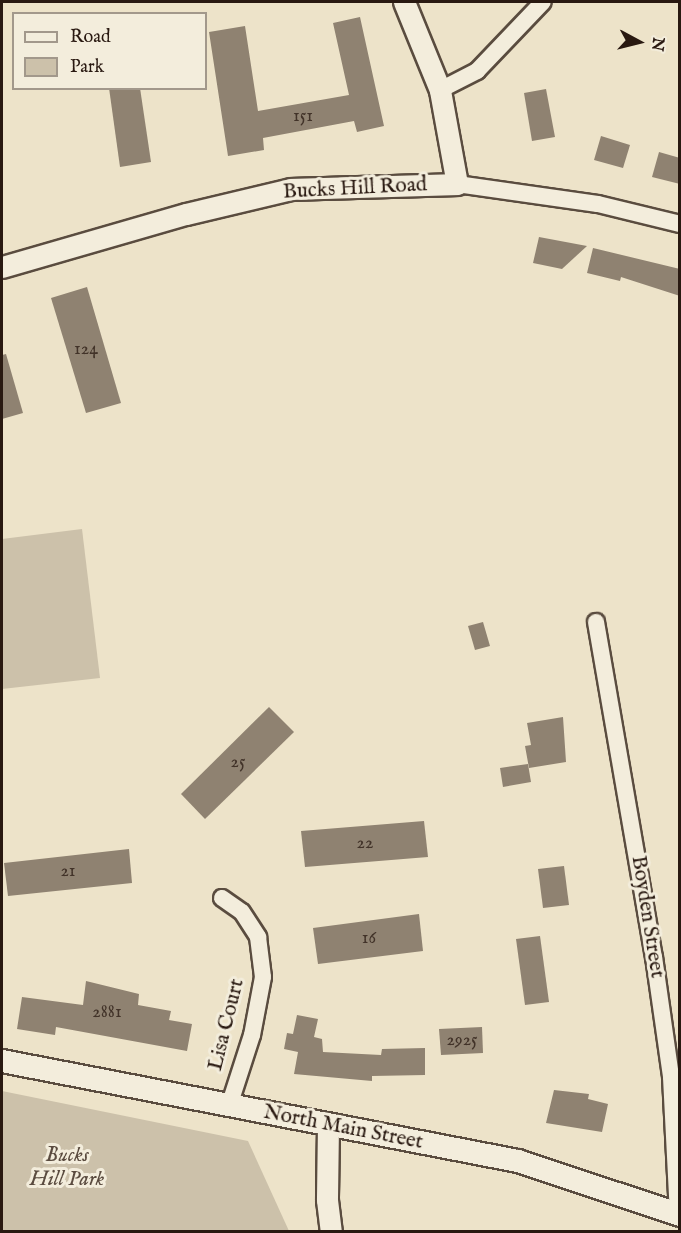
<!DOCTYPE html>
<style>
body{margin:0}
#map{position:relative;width:681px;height:1233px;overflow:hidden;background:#ede3c9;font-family:"IM FELL English",serif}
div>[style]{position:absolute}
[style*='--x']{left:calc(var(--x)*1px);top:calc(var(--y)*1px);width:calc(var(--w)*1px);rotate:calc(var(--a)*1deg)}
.green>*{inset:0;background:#ccc1aa}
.building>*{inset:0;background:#8f8271}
.roads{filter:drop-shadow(2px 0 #5a4c3f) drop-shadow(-2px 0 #5a4c3f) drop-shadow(0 2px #5a4c3f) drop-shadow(0 -2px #5a4c3f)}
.minor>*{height:16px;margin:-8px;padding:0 8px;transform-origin:8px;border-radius:8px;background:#f3eddc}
.tertiary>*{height:21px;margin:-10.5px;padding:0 10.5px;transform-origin:10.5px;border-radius:10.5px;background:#f3eddc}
.secondary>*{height:22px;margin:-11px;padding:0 11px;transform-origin:11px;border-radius:11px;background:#f3eddc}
span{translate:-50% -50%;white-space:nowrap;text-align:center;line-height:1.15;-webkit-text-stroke:6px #f3eddc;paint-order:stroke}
.number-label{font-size:18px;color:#423329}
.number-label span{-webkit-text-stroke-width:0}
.street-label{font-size:21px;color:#291911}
.park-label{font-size:21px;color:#5a4b3f;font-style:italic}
.frame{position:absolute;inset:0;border:3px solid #291911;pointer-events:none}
.legend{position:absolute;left:12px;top:12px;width:195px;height:78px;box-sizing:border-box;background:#f3eddc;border:2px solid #a2988b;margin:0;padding:8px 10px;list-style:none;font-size:18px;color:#291911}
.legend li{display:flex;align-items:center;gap:12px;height:30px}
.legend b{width:30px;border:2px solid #a2988b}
.north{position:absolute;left:609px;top:12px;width:60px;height:60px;-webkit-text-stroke:4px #f3eddc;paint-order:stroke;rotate:97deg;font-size:16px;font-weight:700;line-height:24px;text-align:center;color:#291911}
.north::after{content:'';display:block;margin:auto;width:21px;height:27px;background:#291911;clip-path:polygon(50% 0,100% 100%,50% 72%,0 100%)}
</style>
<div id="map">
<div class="green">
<div style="clip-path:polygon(82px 529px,100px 678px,2px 689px,2px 539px)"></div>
<div style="clip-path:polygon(2px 1091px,248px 1141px,289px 1231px,2px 1231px)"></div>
</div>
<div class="building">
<div style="clip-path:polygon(360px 17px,384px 126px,357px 132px,354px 121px,263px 138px,264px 150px,228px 156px,209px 32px,245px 26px,258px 111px,349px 95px,333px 23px)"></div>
<div style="clip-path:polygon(109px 88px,140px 88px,151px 162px,120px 167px)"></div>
<div style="clip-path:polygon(546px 89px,555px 137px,532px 141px,524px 93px)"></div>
<div style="clip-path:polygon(601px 136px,630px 145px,623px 168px,594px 160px)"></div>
<div style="clip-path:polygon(659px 152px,680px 158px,680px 184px,652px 177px)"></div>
<div style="clip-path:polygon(539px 237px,587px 246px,562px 269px,533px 263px)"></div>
<div style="clip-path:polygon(593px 248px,680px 269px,680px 296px,621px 277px,620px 281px,587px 273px)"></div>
<div style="clip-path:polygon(87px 287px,121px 403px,86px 413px,51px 298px)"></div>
<div style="clip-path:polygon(6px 354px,23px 413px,2px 419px,2px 355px)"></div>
<div style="clip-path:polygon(483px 622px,490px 646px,475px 650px,468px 626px)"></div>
<div style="clip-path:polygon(269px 707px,294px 732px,205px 819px,181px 794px)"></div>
<div style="clip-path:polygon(563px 717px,566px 762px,529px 768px,525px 746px,531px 745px,527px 723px)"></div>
<div style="clip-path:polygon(528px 764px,531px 782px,503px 787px,500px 768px)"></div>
<div style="clip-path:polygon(424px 821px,428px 857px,305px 867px,301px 831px)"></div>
<div style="clip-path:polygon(129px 849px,132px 883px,8px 896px,4px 863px)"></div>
<div style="clip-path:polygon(564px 866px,569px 905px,543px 908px,538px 869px)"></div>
<div style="clip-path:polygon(419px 914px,423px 951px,318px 964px,313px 928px)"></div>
<div style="clip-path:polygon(540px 936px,549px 1002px,525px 1005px,516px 939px)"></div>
<div style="clip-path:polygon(86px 981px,139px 994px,138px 1005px,171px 1011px,169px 1020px,192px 1024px,187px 1051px,56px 1027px,55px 1035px,17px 1029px,22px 997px,83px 1005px)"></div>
<div style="clip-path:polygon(297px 1015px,318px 1019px,314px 1037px,322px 1039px,323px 1052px,381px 1055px,382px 1049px,425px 1048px,425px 1075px,372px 1076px,372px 1081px,294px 1074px,298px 1052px,284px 1049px,287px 1033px,293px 1034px)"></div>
<div style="clip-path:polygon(482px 1027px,483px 1053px,441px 1055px,439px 1029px)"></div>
<div style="clip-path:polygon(554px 1090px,589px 1094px,588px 1099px,608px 1104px,602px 1132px,546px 1123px)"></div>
</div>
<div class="roads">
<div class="minor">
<div style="--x:440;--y:90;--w:42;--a:-27.2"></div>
<div style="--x:477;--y:71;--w:95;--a:-46.3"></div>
<div style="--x:457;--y:184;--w:142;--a:8.1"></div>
<div style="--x:598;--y:204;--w:84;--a:13.7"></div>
<div style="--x:596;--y:622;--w:340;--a:80.2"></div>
<div style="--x:654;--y:957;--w:121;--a:81.9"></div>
<div style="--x:671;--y:1077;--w:137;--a:87.1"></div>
<div style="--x:222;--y:898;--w:24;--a:35"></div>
<div style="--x:242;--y:912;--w:30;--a:57"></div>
<div style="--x:258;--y:937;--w:40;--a:82.9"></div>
<div style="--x:263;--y:977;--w:59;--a:100.7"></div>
<div style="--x:252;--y:1035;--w:75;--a:107.9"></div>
</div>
<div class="tertiary">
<div style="--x:2;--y:267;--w:191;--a:-16.1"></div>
<div style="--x:186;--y:214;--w:108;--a:-13.4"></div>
<div style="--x:291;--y:189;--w:166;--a:-1.7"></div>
<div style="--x:457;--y:184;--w:96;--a:-100.3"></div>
<div style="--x:440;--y:90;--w:95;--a:-112.2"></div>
<div style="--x:328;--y:1125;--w:75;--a:90.8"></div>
<div style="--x:327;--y:1200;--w:32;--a:83"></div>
</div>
<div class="secondary">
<div style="--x:2;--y:1061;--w:526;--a:10.97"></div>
<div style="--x:518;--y:1161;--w:171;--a:18.4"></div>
</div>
</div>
<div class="number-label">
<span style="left:303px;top:117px">151</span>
<span style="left:86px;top:350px">124</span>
<span style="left:238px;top:763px">25</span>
<span style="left:365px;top:844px">22</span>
<span style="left:68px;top:872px">21</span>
<span style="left:369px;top:939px">16</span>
<span style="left:107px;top:1013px">2881</span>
<span style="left:462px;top:1041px">2925</span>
</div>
<div class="street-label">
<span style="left:355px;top:189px;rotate:-3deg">Bucks Hill Road</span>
<span style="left:647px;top:917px;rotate:81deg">Boyden Street</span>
<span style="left:227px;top:1025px;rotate:-76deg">Lisa Court</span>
<span style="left:343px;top:1128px;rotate:11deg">North Main Street</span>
</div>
<div class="park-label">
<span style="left:67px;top:1168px">Bucks<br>Hill Park</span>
</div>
<div class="frame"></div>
<ul class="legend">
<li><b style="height:8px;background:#f3eddc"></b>Road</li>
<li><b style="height:16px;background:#ccc1aa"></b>Park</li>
</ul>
<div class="north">N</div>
</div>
